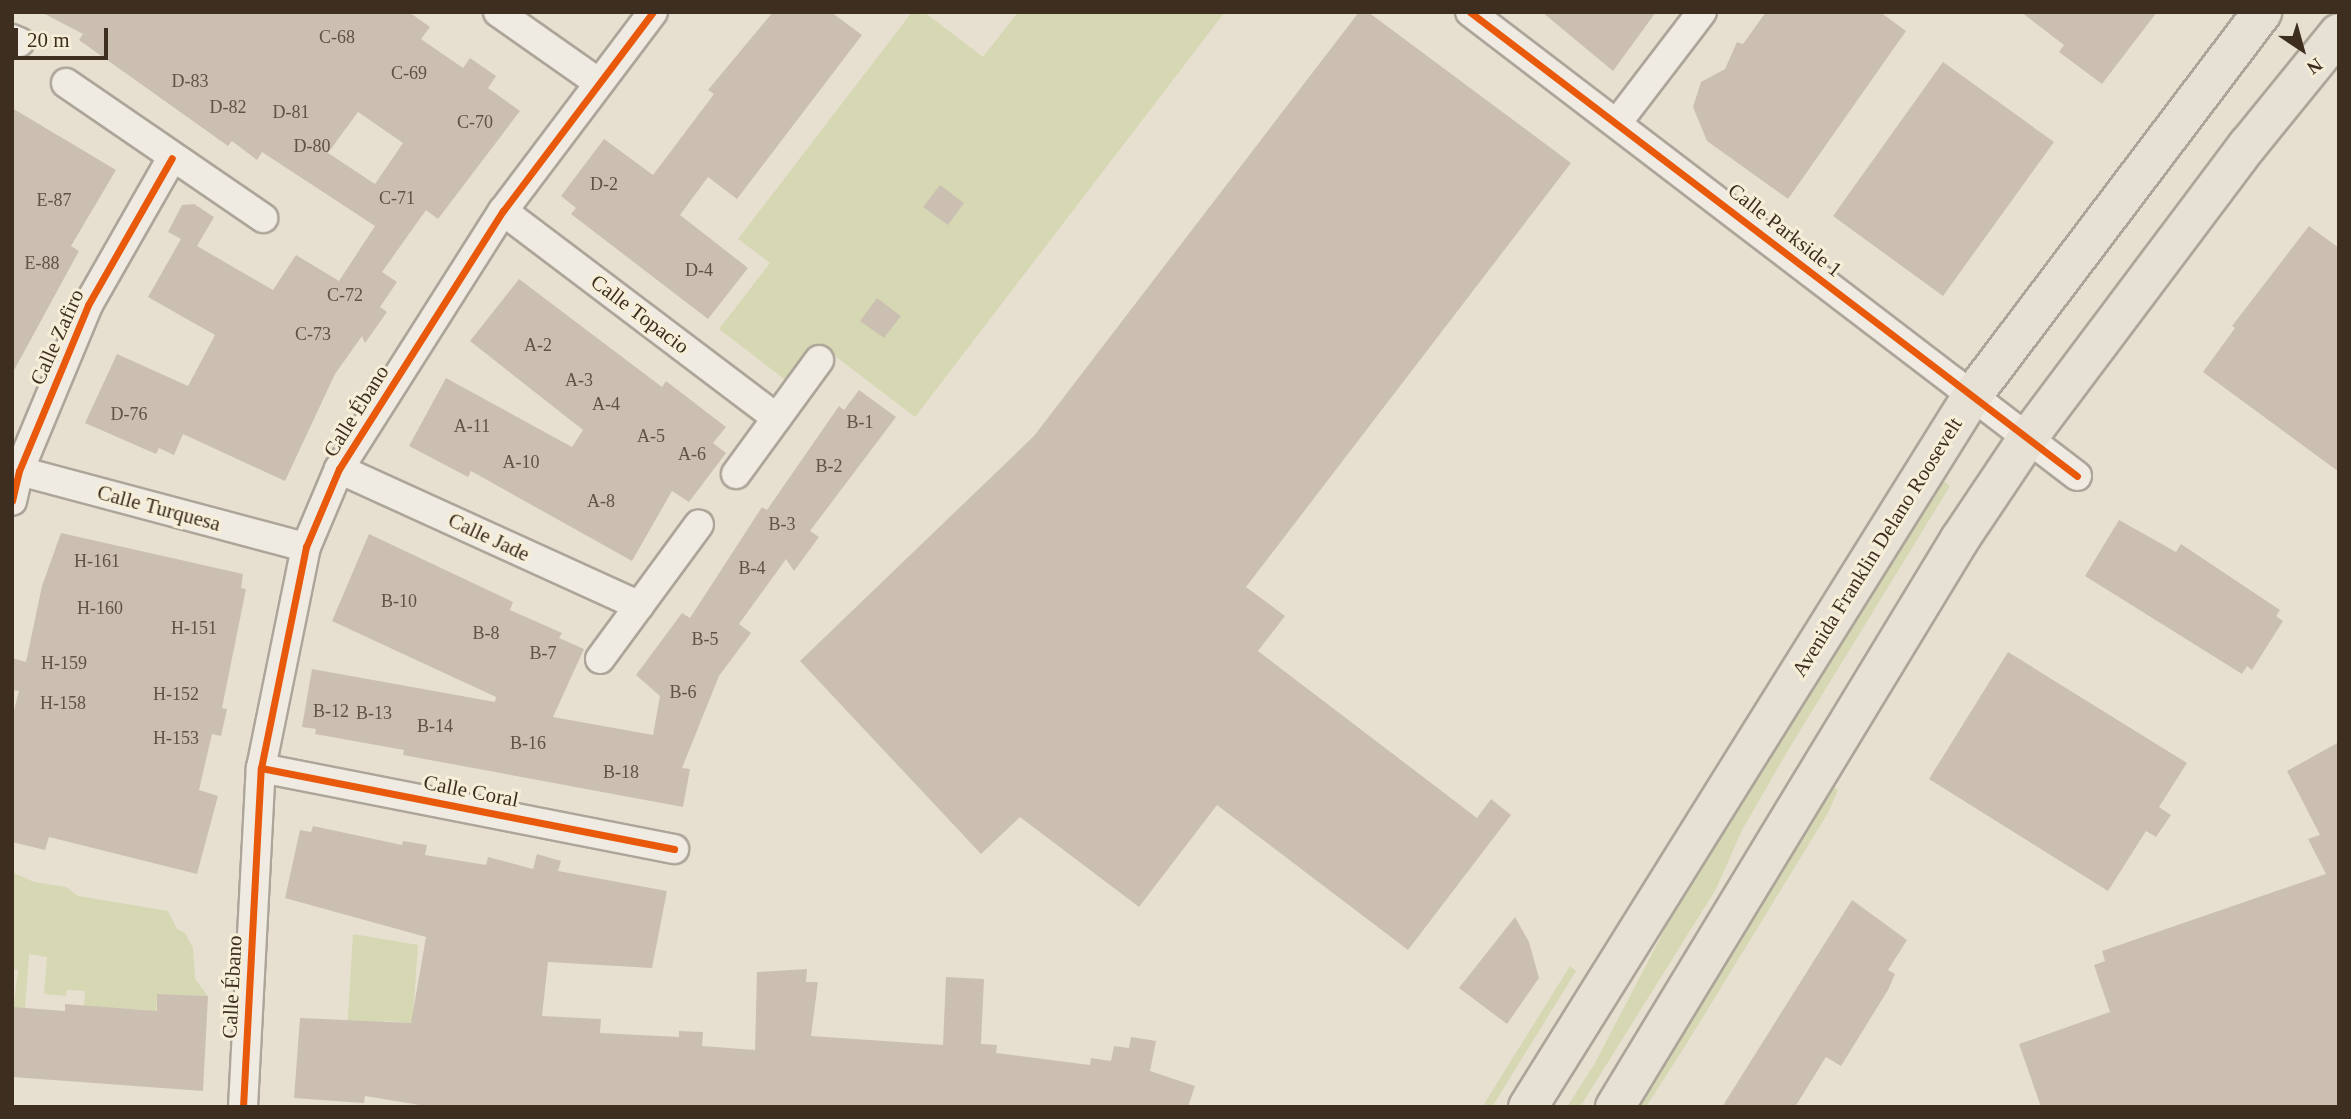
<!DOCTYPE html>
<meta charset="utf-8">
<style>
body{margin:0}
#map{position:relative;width:2351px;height:1119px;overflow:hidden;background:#e7e0d1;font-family:"Times New Roman",serif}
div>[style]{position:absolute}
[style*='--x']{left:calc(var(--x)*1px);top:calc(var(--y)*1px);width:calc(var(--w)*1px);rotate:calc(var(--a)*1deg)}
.green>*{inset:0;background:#d6d7b3}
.building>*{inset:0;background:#cbbfb2}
.roads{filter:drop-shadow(2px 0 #ada599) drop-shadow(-2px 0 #ada599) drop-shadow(0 2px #ada599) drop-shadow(0 -2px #ada599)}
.minor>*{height:28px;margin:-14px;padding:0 14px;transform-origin:14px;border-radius:14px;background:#efebe3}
.primary>*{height:38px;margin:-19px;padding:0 19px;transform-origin:19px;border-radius:19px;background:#e6e1d4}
.cycleway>*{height:7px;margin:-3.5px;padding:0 3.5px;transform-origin:3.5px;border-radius:3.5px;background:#e8590c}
span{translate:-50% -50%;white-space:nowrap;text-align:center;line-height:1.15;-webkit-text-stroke:6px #f7eed8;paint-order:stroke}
.number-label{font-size:18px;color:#605244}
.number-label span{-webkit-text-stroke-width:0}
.street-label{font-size:21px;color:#3d2e20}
.frame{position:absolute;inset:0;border:14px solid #3d2e20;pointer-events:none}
.north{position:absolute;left:2267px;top:14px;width:70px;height:70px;-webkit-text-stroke:5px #f7eed8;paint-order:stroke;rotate:144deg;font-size:19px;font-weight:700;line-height:28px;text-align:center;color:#3d2e20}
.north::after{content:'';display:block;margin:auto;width:24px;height:32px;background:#3d2e20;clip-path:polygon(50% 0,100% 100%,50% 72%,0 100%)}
.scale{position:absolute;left:14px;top:28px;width:94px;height:32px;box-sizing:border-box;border:4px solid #3d2e20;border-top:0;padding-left:9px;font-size:21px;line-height:24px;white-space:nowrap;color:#3d2e20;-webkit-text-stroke:5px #f7eed8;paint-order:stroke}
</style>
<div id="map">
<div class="green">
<div style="clip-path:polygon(912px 12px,924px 12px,983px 57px,1018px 12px,1225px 12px,915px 417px,818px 343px,788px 382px,719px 329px,770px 263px,738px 239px)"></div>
<div style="clip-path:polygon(1941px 479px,1950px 486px,1787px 752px,1742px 830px,1716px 889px,1580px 1107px,1567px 1107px,1595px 1063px,1689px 883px)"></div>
<div style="clip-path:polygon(1834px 787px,1838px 790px,1828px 813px,1687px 1043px,1646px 1107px,1634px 1107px)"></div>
<div style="clip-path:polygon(12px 872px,34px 882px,66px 887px,78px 896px,168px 911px,177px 929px,185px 933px,193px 948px,195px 979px,208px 996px,157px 994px,154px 1078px,143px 1076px,148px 1010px,112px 1008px,83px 1018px,85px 991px,67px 990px,66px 996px,44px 994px,47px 957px,29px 954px,24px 1023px,12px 1020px,18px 970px,12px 969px)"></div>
<div style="clip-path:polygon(353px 934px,418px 945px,407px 1100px,396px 1101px,401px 1022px,385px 1021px,343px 1096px)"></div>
<div style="clip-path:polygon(1570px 966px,1576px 971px,1492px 1107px,1484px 1104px)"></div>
</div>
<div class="building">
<div style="clip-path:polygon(evenodd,41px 12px,409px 12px,430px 27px,421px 39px,463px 68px,470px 58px,496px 76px,488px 88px,520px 111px,438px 219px,426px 210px,382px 272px,397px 282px,380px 307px,387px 312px,365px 343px,362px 336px,335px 374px,285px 481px,183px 434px,174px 455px,159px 448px,156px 454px,85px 423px,117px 354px,188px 386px,215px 335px,148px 297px,181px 239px,168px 232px,182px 205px,194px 204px,214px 217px,197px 246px,273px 290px,296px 255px,339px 281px,375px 226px,262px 152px,257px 160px,232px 141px,228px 146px,79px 40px,83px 34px,41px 12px,358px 112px,403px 143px,375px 184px,328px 153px,358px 112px)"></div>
<div style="clip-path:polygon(773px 12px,831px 12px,862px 35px,737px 199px,708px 177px,680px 215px,748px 268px,708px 319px,571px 214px,576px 208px,561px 196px,604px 139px,653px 175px,714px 94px,708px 90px)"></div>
<div style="clip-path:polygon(1359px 12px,1368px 12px,1571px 163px,1246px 587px,1285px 616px,1258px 651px,1477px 818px,1491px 799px,1511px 815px,1408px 950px,1217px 805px,1139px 907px,1020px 817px,981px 854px,800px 661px,1034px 436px)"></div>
<div style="clip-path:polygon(1542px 12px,1656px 12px,1613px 71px)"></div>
<div style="clip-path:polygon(1766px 12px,1880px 12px,1906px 31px,1788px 199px,1707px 141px,1693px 107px,1701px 82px,1725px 69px,1737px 42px,1743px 44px)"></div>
<div style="clip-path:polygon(2021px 12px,2157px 12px,2102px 84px,2059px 52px,2064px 45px)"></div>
<div style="clip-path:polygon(1943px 62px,2054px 142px,1943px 296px,1833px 216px)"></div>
<div style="clip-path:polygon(12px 108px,116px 170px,71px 246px,79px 251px,12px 374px)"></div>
<div style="clip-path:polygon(940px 185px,964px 203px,948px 225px,923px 207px)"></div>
<div style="clip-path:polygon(2309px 226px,2339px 248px,2339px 472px,2203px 372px,2235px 328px,2232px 326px)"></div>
<div style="clip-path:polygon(519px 279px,662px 387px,666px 381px,726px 427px,713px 443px,726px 453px,689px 502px,672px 491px,632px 561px,471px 471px,468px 477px,409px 446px,446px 378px,572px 447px,583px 430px,470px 341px)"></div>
<div style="clip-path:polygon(877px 298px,901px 316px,884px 338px,860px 321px)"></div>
<div style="clip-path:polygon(859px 390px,896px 417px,810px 531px,819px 537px,794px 571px,786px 559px,739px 624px,751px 633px,719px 676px,682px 768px,690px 769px,683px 807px,403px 755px,404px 750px,315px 734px,316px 729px,302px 727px,312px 669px,495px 702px,496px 697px,332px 621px,369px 534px,513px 602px,510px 610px,562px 633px,559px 638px,584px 649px,553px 717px,653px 735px,660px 696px,636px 675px,682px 613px,690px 618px,762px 507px,767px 510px,839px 406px,844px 410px)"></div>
<div style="clip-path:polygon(2119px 520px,2176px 552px,2181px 544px,2280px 610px,2276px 616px,2283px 621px,2252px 670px,2247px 666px,2242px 674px,2085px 576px)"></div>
<div style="clip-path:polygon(61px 533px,243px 574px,241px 588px,246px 589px,222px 708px,227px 709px,221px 736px,212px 734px,199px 790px,218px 796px,197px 874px,49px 837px,45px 850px,12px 842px,12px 718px,19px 691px,12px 690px,12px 658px,26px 662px,42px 586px)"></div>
<div style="clip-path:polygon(2008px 652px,2187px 763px,2159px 807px,2171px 815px,2156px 837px,2146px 831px,2108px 891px,1929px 779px)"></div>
<div style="clip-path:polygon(2339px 742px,2339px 1107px,2041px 1107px,2019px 1044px,2110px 1012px,2094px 965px,2105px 961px,2102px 951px,2326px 874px,2308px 839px,2320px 835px,2287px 771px)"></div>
<div style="clip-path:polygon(313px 826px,402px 845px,403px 841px,427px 845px,425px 855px,486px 865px,488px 857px,533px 869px,537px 854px,561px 861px,558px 871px,667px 891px,652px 968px,548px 962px,542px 1016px,601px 1019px,600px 1033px,679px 1037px,679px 1031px,703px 1032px,702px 1046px,755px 1050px,757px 972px,807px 969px,806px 982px,818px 982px,811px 1036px,943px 1045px,946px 977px,984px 979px,981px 1044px,997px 1045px,996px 1053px,1090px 1065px,1091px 1058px,1111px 1061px,1114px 1046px,1129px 1048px,1131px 1037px,1156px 1041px,1150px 1071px,1195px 1086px,1188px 1107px,432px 1107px,365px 1096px,364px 1103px,294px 1098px,300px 1018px,411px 1023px,426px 937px,285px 898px,300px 830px,311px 832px)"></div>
<div style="clip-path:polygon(1852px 900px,1907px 940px,1888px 970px,1895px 974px,1888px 990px,1841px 1066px,1826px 1057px,1795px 1107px,1722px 1107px)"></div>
<div style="clip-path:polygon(1515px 917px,1529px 942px,1539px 978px,1507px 1024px,1459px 988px)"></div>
<div style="clip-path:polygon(157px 994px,208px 996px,203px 1091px,12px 1077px,12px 1007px,65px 1011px,65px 1004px,157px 1011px)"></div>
</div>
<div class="roads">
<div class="minor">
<div style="--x:498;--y:12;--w:123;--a:35.1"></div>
<div style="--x:1470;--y:12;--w:764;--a:37.39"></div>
<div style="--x:12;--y:39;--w:8;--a:23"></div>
<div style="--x:66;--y:83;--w:239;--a:34.4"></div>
<div style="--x:1617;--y:123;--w:140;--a:-52.6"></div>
<div style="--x:503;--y:211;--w:343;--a:37.1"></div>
<div style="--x:12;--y:469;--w:304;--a:14.9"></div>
<div style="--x:339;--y:469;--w:330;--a:24.5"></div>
<div style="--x:736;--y:474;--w:141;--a:-53.9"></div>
<div style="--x:12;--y:501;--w:31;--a:-77"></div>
<div style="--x:19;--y:471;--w:180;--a:-67.4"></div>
<div style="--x:88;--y:305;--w:169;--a:-60.3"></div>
<div style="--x:600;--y:659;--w:167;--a:-53.7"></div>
<div style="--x:261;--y:768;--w:421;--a:11.1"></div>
<div style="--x:243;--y:1107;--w:339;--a:-87"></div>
<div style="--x:261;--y:768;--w:226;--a:-78.5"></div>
<div style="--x:306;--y:547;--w:85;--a:-67.1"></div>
<div style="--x:339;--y:469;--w:306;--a:-57.6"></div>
<div style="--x:503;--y:211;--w:249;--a:-53"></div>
</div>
<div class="primary">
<div style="--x:1528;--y:1107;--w:838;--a:-58.02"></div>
<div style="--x:1972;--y:396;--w:481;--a:-52.9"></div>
<div style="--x:1615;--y:1107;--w:665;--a:-58.73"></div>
<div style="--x:1960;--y:539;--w:120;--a:-56.2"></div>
<div style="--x:2027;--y:439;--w:368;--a:-53.1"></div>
<div style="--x:2248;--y:145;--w:144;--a:-50.9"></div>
</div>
</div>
<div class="cycleway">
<div style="--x:1470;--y:12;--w:764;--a:37.39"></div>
<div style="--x:12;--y:501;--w:31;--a:-77"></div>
<div style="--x:19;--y:471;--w:180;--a:-67.4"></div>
<div style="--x:88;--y:305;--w:169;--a:-60.3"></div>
<div style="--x:261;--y:768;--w:421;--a:11.1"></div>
<div style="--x:243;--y:1107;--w:339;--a:-87"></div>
<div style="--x:261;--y:768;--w:226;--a:-78.5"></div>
<div style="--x:306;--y:547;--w:85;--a:-67.1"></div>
<div style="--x:339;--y:469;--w:306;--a:-57.6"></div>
<div style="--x:503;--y:211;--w:249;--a:-53"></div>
</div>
<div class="number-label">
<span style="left:337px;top:37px">C-68</span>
<span style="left:409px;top:73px">C-69</span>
<span style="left:190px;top:81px">D-83</span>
<span style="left:228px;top:107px">D-82</span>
<span style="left:291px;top:112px">D-81</span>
<span style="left:475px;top:122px">C-70</span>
<span style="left:312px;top:146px">D-80</span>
<span style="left:604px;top:184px">D-2</span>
<span style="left:397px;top:198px">C-71</span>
<span style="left:54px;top:200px">E-87</span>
<span style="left:42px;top:263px">E-88</span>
<span style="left:699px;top:270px">D-4</span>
<span style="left:345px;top:295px">C-72</span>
<span style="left:313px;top:334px">C-73</span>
<span style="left:538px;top:345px">A-2</span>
<span style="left:579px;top:380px">A-3</span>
<span style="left:606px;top:404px">A-4</span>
<span style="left:129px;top:414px">D-76</span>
<span style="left:860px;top:422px">B-1</span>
<span style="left:472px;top:426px">A-11</span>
<span style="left:651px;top:436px">A-5</span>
<span style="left:692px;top:454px">A-6</span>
<span style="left:521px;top:462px">A-10</span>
<span style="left:829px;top:466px">B-2</span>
<span style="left:601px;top:501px">A-8</span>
<span style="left:782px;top:524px">B-3</span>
<span style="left:97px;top:561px">H-161</span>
<span style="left:752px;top:568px">B-4</span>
<span style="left:399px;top:601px">B-10</span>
<span style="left:100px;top:608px">H-160</span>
<span style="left:194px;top:628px">H-151</span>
<span style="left:486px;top:633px">B-8</span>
<span style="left:705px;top:639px">B-5</span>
<span style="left:543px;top:653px">B-7</span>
<span style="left:64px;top:663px">H-159</span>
<span style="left:683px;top:692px">B-6</span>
<span style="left:176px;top:694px">H-152</span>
<span style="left:63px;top:703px">H-158</span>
<span style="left:331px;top:711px">B-12</span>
<span style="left:374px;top:713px">B-13</span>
<span style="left:435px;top:726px">B-14</span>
<span style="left:176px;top:738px">H-153</span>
<span style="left:528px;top:743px">B-16</span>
<span style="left:621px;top:772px">B-18</span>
</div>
<div class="street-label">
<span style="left:1785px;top:230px;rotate:38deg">Calle Parkside 1</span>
<span style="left:640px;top:314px;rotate:37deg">Calle Topacio</span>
<span style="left:57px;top:337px;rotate:-66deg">Calle Zafiro</span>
<span style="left:356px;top:411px;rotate:-58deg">Calle Ébano</span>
<span style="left:159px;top:508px;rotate:15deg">Calle Turquesa</span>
<span style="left:489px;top:537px;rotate:25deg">Calle Jade</span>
<span style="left:1877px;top:547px;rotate:-58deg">Avenida Franklin Delano Roosevelt</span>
<span style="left:471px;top:791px;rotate:11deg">Calle Coral</span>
<span style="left:232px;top:987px;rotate:-87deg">Calle Ébano</span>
</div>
<div class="frame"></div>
<div class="north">N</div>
<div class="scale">20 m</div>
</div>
